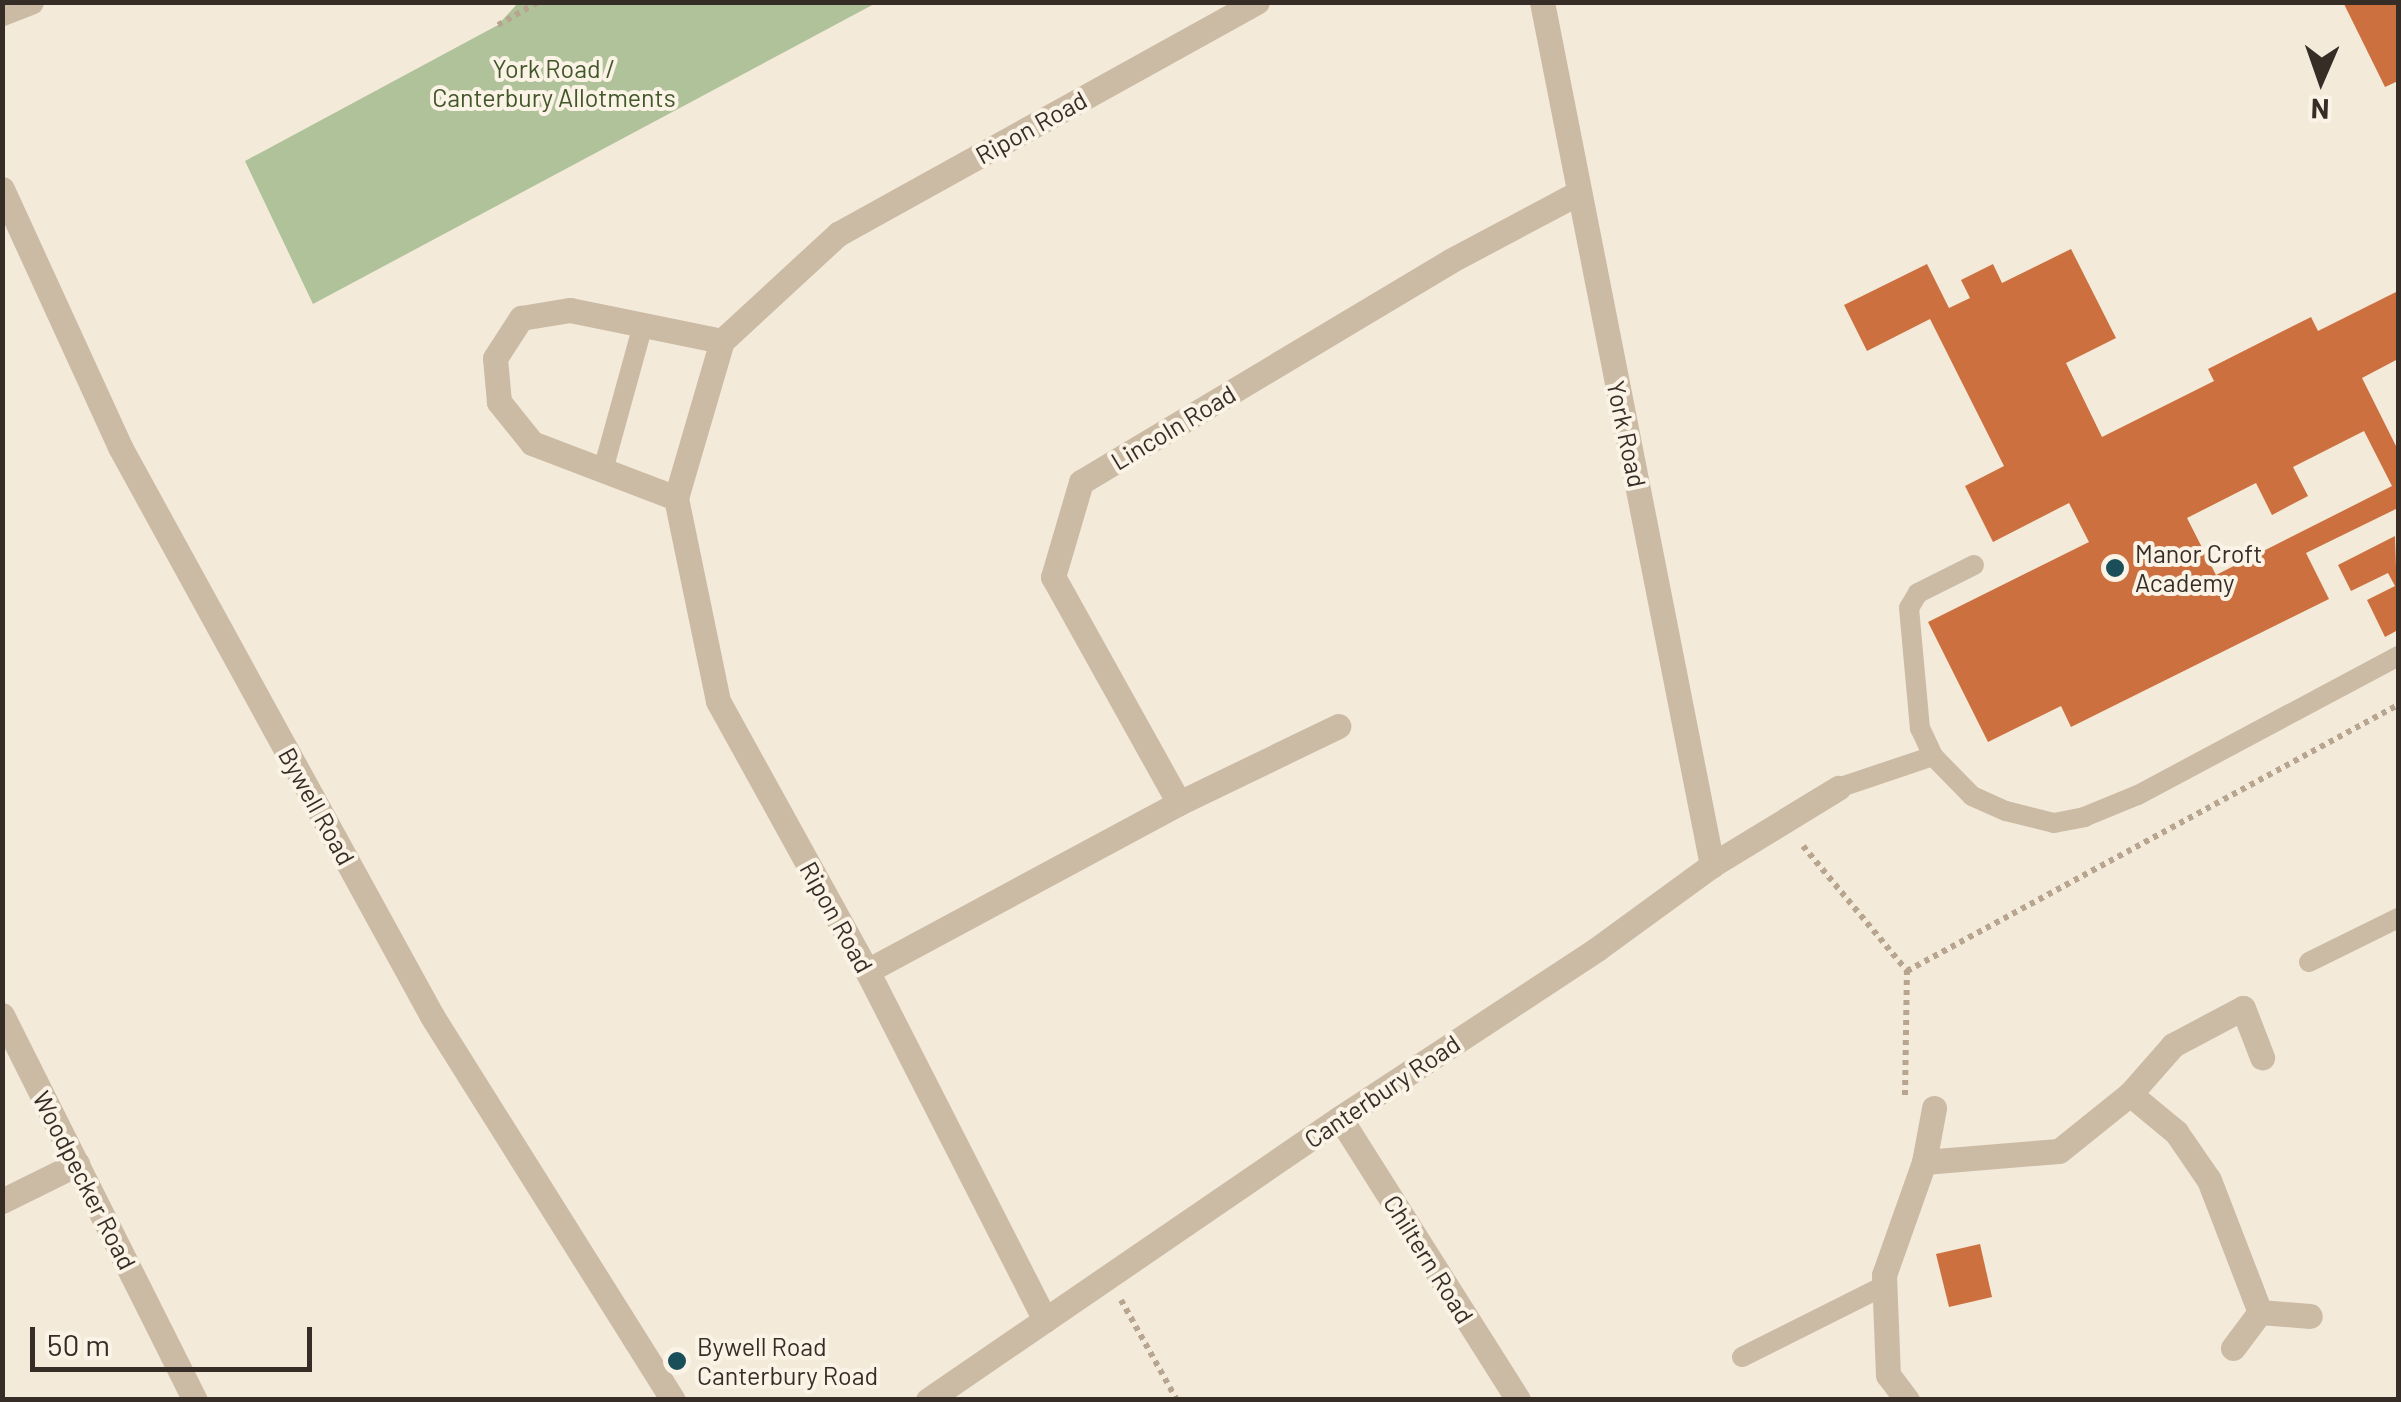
<!DOCTYPE html>
<style>
body{margin:0}
#map{position:relative;width:2401px;height:1402px;overflow:hidden;background:#f3eada;font-family:Barlow,sans-serif}
div>[style]{position:absolute}
[style*='--x']{left:calc(var(--x)*1px);top:calc(var(--y)*1px);width:calc(var(--w)*1px);rotate:calc(var(--a)*1deg)}
.green>*{inset:0;background:#b0c299}
.building>*{inset:0;background:#cc703f}
.path>*{height:6px;margin-top:-3px;transform-origin:0;background:repeating-linear-gradient(90deg,#b7a58f 0 5px,transparent 0 10px)}
.service>*{height:20px;margin:-10px;padding:0 10px;transform-origin:10px;border-radius:10px;background:#cbbba5}
.minor>*{height:25px;margin:-12.5px;padding:0 12.5px;transform-origin:12.5px;border-radius:12.5px;background:#cbbba5}
.tertiary>*{height:25px;margin:-12.5px;padding:0 12.5px;transform-origin:12.5px;border-radius:12.5px;background:#cbbba5}
.dots>*{width:28px;height:28px;translate:-50% -50%;box-sizing:border-box;border:5px solid #faf3e6;border-radius:50%}
span{translate:-50% -50%;white-space:nowrap;text-align:center;line-height:1.15;-webkit-text-stroke:8px #faf3e6;paint-order:stroke}
.park-label{font-size:25px;color:#415629}
.street-label{font-size:25px;color:#372d27}
.poi-label{font-size:25px;color:#372d27}
.left{translate:0 -50%;text-align:left}
.frame{position:absolute;inset:0;border:5px solid #372d27;pointer-events:none}
.north{position:absolute;left:2271px;top:30px;width:100px;height:100px;-webkit-text-stroke:8px #faf3e6;paint-order:stroke;rotate:182deg;font-size:28px;font-weight:700;line-height:40px;text-align:center;color:#372d27}
.north::after{content:'';display:block;margin:auto;width:35px;height:45px;background:#372d27;clip-path:polygon(50% 0,100% 100%,50% 72%,0 100%)}
.scale{position:absolute;left:30px;top:1327px;width:282px;height:45px;box-sizing:border-box;border:5px solid #372d27;border-top:0;padding-left:12px;font-size:30px;line-height:35px;white-space:nowrap;color:#372d27;-webkit-text-stroke:8px #faf3e6;paint-order:stroke}
</style>
<div id="map">
<div class="green">
<div style="clip-path:polygon(518px 3px,876px 3px,313px 304px,245px 161px,498px 25px)"></div>
</div>
<div class="building">
<div style="clip-path:polygon(2343px 2px,2398px 2px,2398px 81px,2385px 87px)"></div>
<div style="clip-path:polygon(evenodd,2071px 249px,2116px 338px,2066px 363px,2102px 437px,2214px 381px,2208px 369px,2311px 317px,2318px 331px,2398px 291px,2398px 359px,2362px 378px,2398px 450px,2398px 508px,2306px 553px,2329px 599px,2071px 727px,2061px 706px,1988px 742px,1928px 622px,2089px 542px,2069px 503px,1993px 542px,1965px 486px,2004px 466px,1930px 319px,1867px 351px,1844px 305px,1927px 264px,1949px 308px,1970px 298px,1961px 280px,1993px 264px,2002px 283px,2071px 249px,2364px 431px,2392px 486px,2216px 575px,2187px 518px,2256px 483px,2272px 515px,2308px 496px,2293px 467px,2364px 431px)"></div>
<div style="clip-path:polygon(2395px 536px,2398px 630px,2385px 637px,2367px 600px,2395px 586px,2388px 573px,2351px 591px,2338px 565px)"></div>
<div style="clip-path:polygon(1980px 1244px,1992px 1297px,1949px 1307px,1936px 1254px)"></div>
</div>
<div class="path">
<div style="--x:498;--y:25;--w:46;--a:-29.9"></div>
<div style="--x:1803;--y:846;--w:163;--a:50.2"></div>
<div style="--x:1907;--y:971;--w:558;--a:-28.45"></div>
<div style="--x:1905;--y:1095;--w:124;--a:-89.1"></div>
<div style="--x:1121;--y:1300;--w:115;--a:60.8"></div>
</div>
<div class="service">
<div style="--x:603;--y:470;--w:150;--a:-74.6"></div>
<div style="--x:1974;--y:565;--w:63;--a:153.4"></div>
<div style="--x:1918;--y:593;--w:17;--a:121"></div>
<div style="--x:1909;--y:608;--w:121;--a:84.8"></div>
<div style="--x:1920;--y:728;--w:31;--a:65"></div>
<div style="--x:1933;--y:756;--w:56;--a:45.7"></div>
<div style="--x:1972;--y:796;--w:37;--a:24"></div>
<div style="--x:2006;--y:811;--w:49;--a:14"></div>
<div style="--x:2054;--y:823;--w:31;--a:-11"></div>
<div style="--x:2084;--y:817;--w:58;--a:-22.2"></div>
<div style="--x:2138;--y:795;--w:295;--a:-28.1"></div>
<div style="--x:1838;--y:788;--w:100;--a:-18.6"></div>
<div style="--x:2309;--y:962;--w:99;--a:-26.3"></div>
<div style="--x:1742;--y:1357;--w:159;--a:-26.6"></div>
</div>
<div class="minor">
<div style="--x:1542;--y:2;--w:880;--a:78.86"></div>
<div style="--x:2;--y:13;--w:31;--a:-21"></div>
<div style="--x:676;--y:498;--w:154;--a:-159.1"></div>
<div style="--x:532;--y:443;--w:53;--a:-128.8"></div>
<div style="--x:499;--y:402;--w:44;--a:-95.2"></div>
<div style="--x:495;--y:358;--w:48;--a:-57"></div>
<div style="--x:521;--y:318;--w:50;--a:-9.3"></div>
<div style="--x:570;--y:310;--w:155;--a:11.5"></div>
<div style="--x:1179;--y:803;--w:259;--a:-119.1"></div>
<div style="--x:1053;--y:577;--w:99;--a:-73.6"></div>
<div style="--x:1081;--y:482;--w:430;--a:-30.9"></div>
<div style="--x:1450;--y:261;--w:143;--a:-28"></div>
<div style="--x:867;--y:971;--w:354;--a:-28.3"></div>
<div style="--x:1179;--y:803;--w:177;--a:-25.8"></div>
<div style="--x:2;--y:1015;--w:431;--a:63.4"></div>
<div style="--x:2130;--y:1094;--w:65;--a:-48.7"></div>
<div style="--x:2173;--y:1045;--w:79;--a:-27.9"></div>
<div style="--x:2243;--y:1008;--w:53;--a:68.8"></div>
<div style="--x:1340;--y:1118;--w:333;--a:57.7"></div>
<div style="--x:1924;--y:1162;--w:135;--a:-4.7"></div>
<div style="--x:2059;--y:1151;--w:91;--a:-38.8"></div>
<div style="--x:2130;--y:1094;--w:60;--a:39.6"></div>
<div style="--x:2176;--y:1132;--w:58;--a:55.5"></div>
<div style="--x:2209;--y:1180;--w:142;--a:68.9"></div>
<div style="--x:2260;--y:1312;--w:45;--a:126.9"></div>
<div style="--x:2;--y:1201;--w:84;--a:-26.3"></div>
<div style="--x:2260;--y:1312;--w:50;--a:4.6"></div>
<div style="--x:1045;--y:1320;--w:392;--a:-117"></div>
<div style="--x:867;--y:971;--w:308;--a:-118.9"></div>
<div style="--x:718;--y:701;--w:207;--a:-101.7"></div>
<div style="--x:676;--y:498;--w:164;--a:-73.7"></div>
<div style="--x:722;--y:341;--w:158;--a:-42.7"></div>
<div style="--x:838;--y:234;--w:479;--a:-29"></div>
<div style="--x:928;--y:1400;--w:499;--a:-34.4"></div>
<div style="--x:1340;--y:1118;--w:308;--a:-33.3"></div>
<div style="--x:1597;--y:949;--w:142;--a:-36.1"></div>
<div style="--x:1712;--y:865;--w:148;--a:-31.4"></div>
<div style="--x:1907;--y:1400;--w:31;--a:-127"></div>
<div style="--x:1888;--y:1375;--w:100;--a:-92.3"></div>
<div style="--x:1884;--y:1275;--w:120;--a:-70.5"></div>
<div style="--x:1924;--y:1162;--w:55;--a:-79.5"></div>
</div>
<div class="tertiary">
<div style="--x:2;--y:189;--w:284;--a:65.4"></div>
<div style="--x:120;--y:447;--w:649;--a:61.26"></div>
<div style="--x:432;--y:1016;--w:453;--a:57.9"></div>
</div>
<div class="dots">
<div style="left:2115px;top:568px;background:#1a4f5a"></div>
<div style="left:677px;top:1361px;background:#1a4f5a"></div>
</div>
<div class="park-label">
<span style="left:554px;top:83px">York Road /<br>Canterbury Allotments</span>
</div>
<div class="street-label">
<span style="left:1031px;top:127px;rotate:-29deg">Ripon Road</span>
<span style="left:1173px;top:427px;rotate:-31deg">Lincoln Road</span>
<span style="left:1627px;top:434px;rotate:78deg">York Road</span>
<span style="left:317px;top:806px;rotate:61deg">Bywell Road</span>
<span style="left:837px;top:917px;rotate:61deg">Ripon Road</span>
<span style="left:1382px;top:1091px;rotate:-34deg">Canterbury Road</span>
<span style="left:85px;top:1180px;rotate:63deg">Woodpecker Road</span>
<span style="left:1429px;top:1259px;rotate:58deg">Chiltern Road</span>
</div>
<div class="poi-label">
<span class="left" style="left:2135px;top:568px">Manor Croft<br>Academy</span>
<span class="left" style="left:697px;top:1361px">Bywell Road<br>Canterbury Road</span>
</div>
<div class="frame"></div>
<div class="north">N</div>
<div class="scale">50 m</div>
</div>
